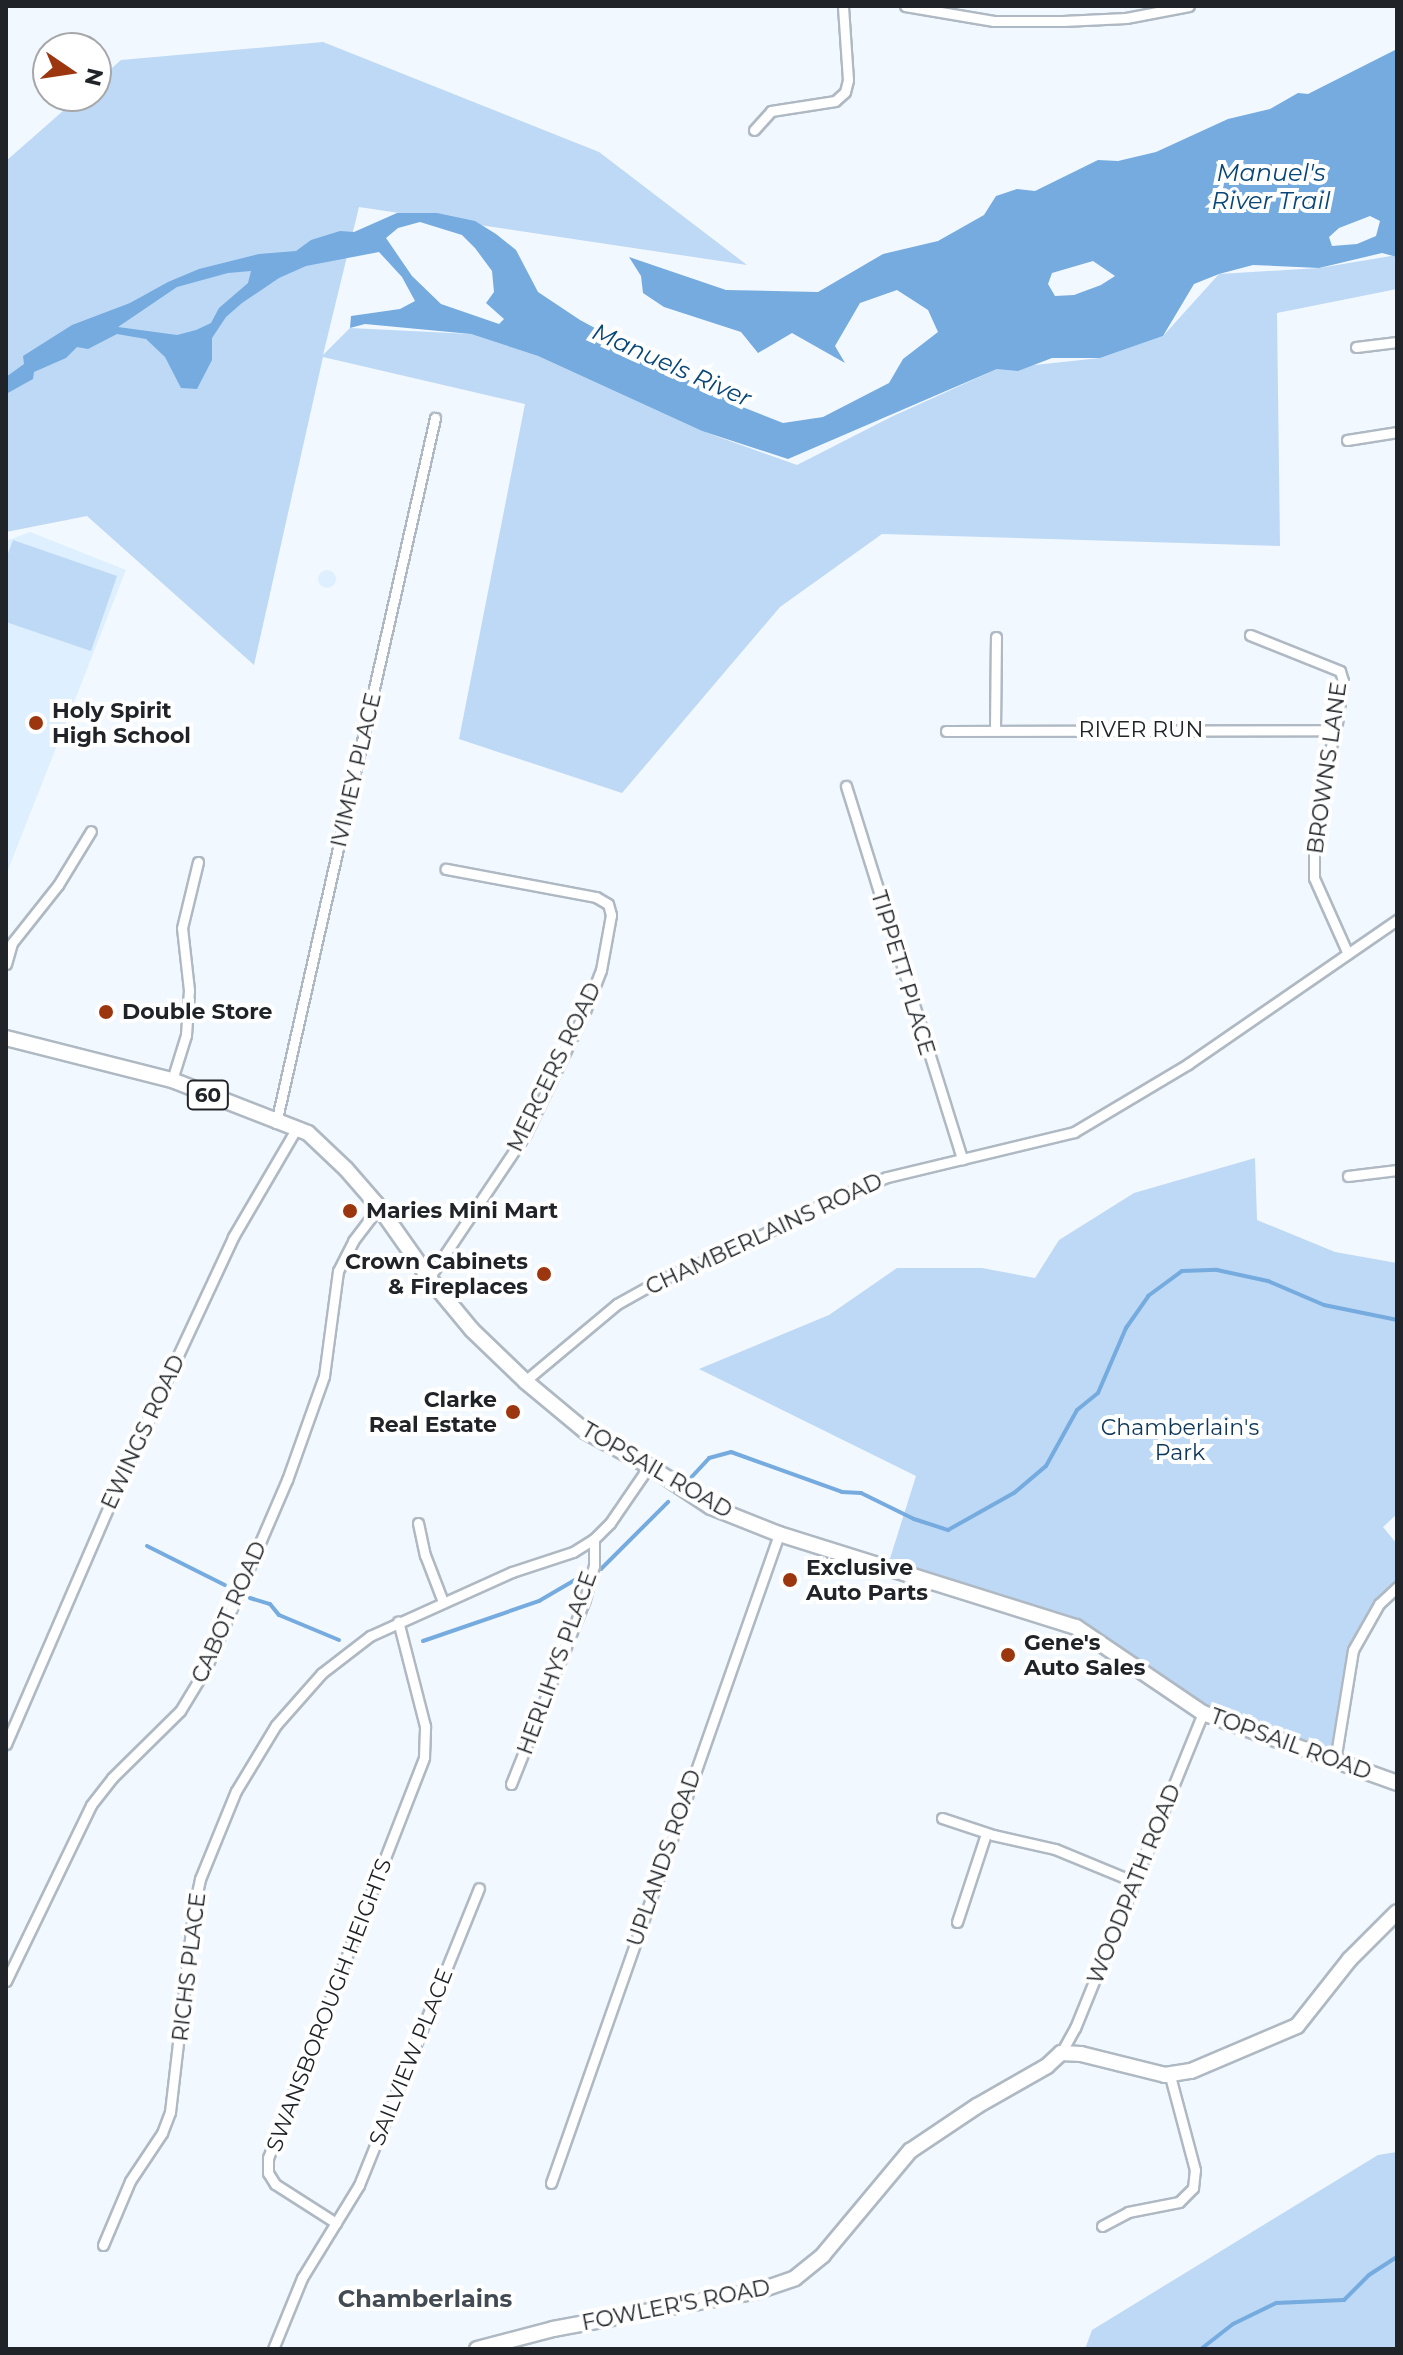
<!DOCTYPE html>
<style>
body{margin:0}
#map{position:relative;width:1403px;height:2355px;overflow:hidden;background:#f2f8ff;font-family:Montserrat,sans-serif}
div>[style]{position:absolute}
[style*='--x']{left:calc(var(--x)*1px);top:calc(var(--y)*1px);width:calc(var(--w)*1px);rotate:calc(var(--a)*1deg)}
.built>*{inset:0;background:#deefff}
.round{border-radius:50%}
.green>*{inset:0;background:#bed9f5}
.water>*{inset:0;background:#75abdf}
.stream>*{height:4px;margin:-2px;padding:0 2px;transform-origin:2px;border-radius:2px;background:#75abdf}
.roads{filter:drop-shadow(2px 0 #afb9c3) drop-shadow(-2px 0 #afb9c3) drop-shadow(0 2px #afb9c3) drop-shadow(0 -2px #afb9c3)}
.street>*{height:9px;margin:-4.5px;padding:0 4.5px;transform-origin:4.5px;border-radius:4.5px;background:#fff}
.secondary>*{height:14px;margin:-7px;padding:0 7px;transform-origin:7px;border-radius:7px;background:#fff}
.primary>*{height:14px;margin:-7px;padding:0 7px;transform-origin:7px;border-radius:7px;background:#fff}
.dots>*{width:22px;height:22px;translate:-50% -50%;box-sizing:border-box;border:4px solid #fff;border-radius:50%}
span{translate:-50% -50%;white-space:nowrap;text-align:center;line-height:1.15;-webkit-text-stroke:8px #fff;paint-order:stroke}
.shield-label span{padding:2px 6px;background:#fff;border:2px solid;border-radius:6px;-webkit-text-stroke-width:0}
.shield-label{font-size:20px;color:#202428;font-weight:700}
.poi-label{font-size:22px;color:#202428;font-weight:700}
.left{translate:0 -50%;text-align:left}
.right{translate:-100% -50%;text-align:right}
.street-label{font-size:22px;color:#202428}
.park-label{font-size:22px;color:#0e3658}
.water-label{font-size:24px;color:#084677;font-style:italic}
.neighbourhood-label{font-size:24px;color:#424a53;font-weight:700}
.frame{position:absolute;inset:0;border:8px solid #202428;pointer-events:none}
.north{position:absolute;left:32px;top:32px;width:80px;height:80px;box-sizing:border-box;background:#fff;border:2px solid #a6a7a9;border-radius:50%;rotate:103deg;font-size:22px;font-weight:700;line-height:32px;text-align:center;color:#202428}
.north::after{content:'';display:block;margin:auto;width:28px;height:36px;background:#9c360f;clip-path:polygon(50% 0,100% 100%,50% 72%,0 100%)}
</style>
<div id="map">
<div class="built">
<div style="clip-path:polygon(30px 532px,126px 570px,6px 875px,6px 541px)"></div>
<div class="round" style="left:318px;top:570px;width:18px;height:18px"></div>
</div>
<div class="green">
<div style="clip-path:polygon(323px 42px,599px 152px,747px 265px,359px 207px,323px 355px,350px 328px,471px 334px,538px 356px,702px 431px,797px 465px,891px 417px,997px 369px,1100px 358px,1163px 336px,1219px 274px,1319px 268px,1397px 255px,1397px 289px,1277px 313px,1280px 546px,882px 534px,780px 607px,622px 793px,459px 739px,525px 404px,323px 357px,254px 665px,87px 516px,6px 532px,6px 161px,80px 96px,96px 96px,96px 82px,121px 60px)"></div>
<div style="clip-path:polygon(13px 540px,117px 576px,91px 651px,6px 622px,6px 559px)"></div>
<div style="clip-path:polygon(1255px 1158px,1257px 1220px,1335px 1252px,1397px 1263px,1397px 1514px,1383px 1527px,1397px 1544px,1397px 1587px,1379px 1604px,1353px 1650px,1335px 1761px,1203px 1713px,1076px 1627px,887px 1568px,916px 1476px,699px 1369px,829px 1315px,897px 1268px,982px 1268px,1035px 1278px,1059px 1240px,1134px 1193px)"></div>
<div style="clip-path:polygon(1397px 2152px,1397px 2349px,1085px 2349px,1092px 2330px,1378px 2155px)"></div>
</div>
<div class="water">
<div style="clip-path:polygon(evenodd,1397px 49px,1397px 257px,1382px 253px,1319px 268px,1253px 265px,1219px 274px,1194px 284px,1163px 336px,1100px 358px,1052px 358px,1018px 371px,997px 369px,788px 459px,702px 431px,538px 356px,471px 334px,365px 324px,350px 328px,351px 316px,400px 309px,415px 301px,402px 277px,379px 252px,306px 266px,279px 278px,242px 303px,226px 317px,212px 338px,212px 360px,197px 389px,181px 388px,165px 357px,146px 339px,117px 334px,88px 349px,77px 347px,66px 358px,34px 372px,33px 379px,6px 394px,6px 377px,24px 364px,23px 356px,72px 325px,130px 303px,168px 282px,199px 269px,259px 254px,296px 251px,311px 240px,340px 231px,354px 232px,397px 213px,437px 213px,475px 221px,496px 234px,516px 250px,538px 292px,580px 320px,740px 406px,783px 423px,823px 417px,889px 383px,903px 359px,938px 332px,928px 310px,897px 290px,860px 303px,835px 346px,845px 363px,792px 333px,758px 353px,741px 332px,664px 307px,643px 293px,641px 276px,629px 257px,726px 290px,818px 292px,883px 254px,938px 241px,984px 215px,996px 196px,1017px 189px,1035px 191px,1098px 160px,1118px 161px,1156px 152px,1228px 119px,1270px 109px,1298px 93px,1308px 94px,1397px 49px,1370px 216px,1380px 221px,1376px 236px,1357px 244px,1332px 246px,1329px 237px,1339px 228px,1370px 216px,1397px 49px,420px 222px,462px 235px,475px 248px,492px 271px,494px 292px,486px 303px,504px 319px,499px 324px,441px 304px,412px 276px,386px 238px,398px 228px,420px 222px,1397px 49px,1093px 261px,1115px 276px,1101px 285px,1074px 295px,1055px 296px,1048px 284px,1052px 273px,1093px 261px,1397px 49px,251px 271px,248px 283px,219px 308px,211px 323px,196px 330px,177px 335px,118px 327px,177px 287px,228px 273px,251px 271px)"></div>
</div>
<div class="stream">
<div style="--x:686;--y:1483;--w:34;--a:-47"></div>
<div style="--x:709;--y:1458;--w:23;--a:-15"></div>
<div style="--x:731;--y:1452;--w:118;--a:19.8"></div>
<div style="--x:842;--y:1492;--w:19;--a:3"></div>
<div style="--x:861;--y:1493;--w:59;--a:26.1"></div>
<div style="--x:914;--y:1519;--w:36;--a:18"></div>
<div style="--x:948;--y:1530;--w:76;--a:-29.3"></div>
<div style="--x:1014;--y:1493;--w:42;--a:-40.2"></div>
<div style="--x:1046;--y:1466;--w:64;--a:-61"></div>
<div style="--x:1077;--y:1410;--w:27;--a:-39"></div>
<div style="--x:1098;--y:1393;--w:71;--a:-66.7"></div>
<div style="--x:1126;--y:1328;--w:39;--a:-55"></div>
<div style="--x:1148;--y:1296;--w:42;--a:-36.3"></div>
<div style="--x:1182;--y:1271;--w:35;--a:-2"></div>
<div style="--x:1217;--y:1270;--w:52;--a:12.2"></div>
<div style="--x:1268;--y:1281;--w:61;--a:23.2"></div>
<div style="--x:1324;--y:1305;--w:75;--a:11.6"></div>
<div style="--x:147;--y:1546;--w:87;--a:26.6"></div>
<div style="--x:601;--y:1569;--w:95;--a:-45"></div>
<div style="--x:250;--y:1598;--w:21;--a:17"></div>
<div style="--x:270;--y:1604;--w:14;--a:51"></div>
<div style="--x:279;--y:1615;--w:65;--a:22.6"></div>
<div style="--x:423;--y:1641;--w:123;--a:-19"></div>
<div style="--x:539;--y:1601;--w:48;--a:-30.3"></div>
<div style="--x:1201;--y:2349;--w:41;--a:-38"></div>
<div style="--x:1233;--y:2324;--w:48;--a:-26"></div>
<div style="--x:1276;--y:2303;--w:68;--a:-2.5"></div>
<div style="--x:1344;--y:2300;--w:35;--a:-45"></div>
<div style="--x:1369;--y:2275;--w:33;--a:-33"></div>
</div>
<div class="roads">
<div class="street">
<div style="--x:905;--y:6;--w:90;--a:9.6"></div>
<div style="--x:994;--y:21;--w:69;--a:0"></div>
<div style="--x:1063;--y:21;--w:63;--a:-2.7"></div>
<div style="--x:1126;--y:18;--w:64;--a:-10.8"></div>
<div style="--x:754;--y:130;--w:25;--a:-48"></div>
<div style="--x:771;--y:111;--w:65;--a:-8.9"></div>
<div style="--x:835;--y:101;--w:13;--a:-42"></div>
<div style="--x:845;--y:92;--w:12;--a:-76"></div>
<div style="--x:848;--y:80;--w:74;--a:-93.9"></div>
<div style="--x:1356;--y:347;--w:41;--a:-7"></div>
<div style="--x:1347;--y:440;--w:51;--a:-9.1"></div>
<div style="--x:1250;--y:635;--w:97;--a:21.8"></div>
<div style="--x:1340;--y:671;--w:10;--a:73"></div>
<div style="--x:1343;--y:681;--w:49;--a:98.1"></div>
<div style="--x:1336;--y:730;--w:27;--a:107"></div>
<div style="--x:1328;--y:756;--w:95;--a:98.5"></div>
<div style="--x:1314;--y:850;--w:28;--a:90"></div>
<div style="--x:1314;--y:878;--w:83;--a:65.9"></div>
<div style="--x:995;--y:730;--w:93;--a:-89.4"></div>
<div style="--x:946;--y:731;--w:390;--a:-0.1"></div>
<div style="--x:846;--y:786;--w:391;--a:72.7"></div>
<div style="--x:6;--y:964;--w:22;--a:-74"></div>
<div style="--x:12;--y:943;--w:74;--a:-51.6"></div>
<div style="--x:58;--y:885;--w:63;--a:-58.6"></div>
<div style="--x:172;--y:1080;--w:47;--a:-72.7"></div>
<div style="--x:186;--y:1035;--w:45;--a:-86.2"></div>
<div style="--x:189;--y:990;--w:62;--a:-96.4"></div>
<div style="--x:182;--y:928;--w:68;--a:-76.4"></div>
<div style="--x:276;--y:1123;--w:723;--a:-77.29"></div>
<div style="--x:1348;--y:1176;--w:49;--a:-7"></div>
<div style="--x:429;--y:1278;--w:174;--a:-56.2"></div>
<div style="--x:526;--y:1133;--w:136;--a:-64.2"></div>
<div style="--x:585;--y:1011;--w:44;--a:-68.7"></div>
<div style="--x:601;--y:970;--w:56;--a:-79.7"></div>
<div style="--x:611;--y:915;--w:11;--a:-105"></div>
<div style="--x:608;--y:904;--w:14;--a:-150"></div>
<div style="--x:596;--y:897;--w:153;--a:-169.4"></div>
<div style="--x:525;--y:1381;--w:120;--a:-39.9"></div>
<div style="--x:617;--y:1304;--w:49;--a:-29.2"></div>
<div style="--x:660;--y:1280;--w:85;--a:-22.9"></div>
<div style="--x:738;--y:1247;--w:102;--a:-26.8"></div>
<div style="--x:829;--y:1201;--w:63;--a:-22.5"></div>
<div style="--x:887;--y:1177;--w:192;--a:-13.5"></div>
<div style="--x:1074;--y:1132;--w:133;--a:-30.8"></div>
<div style="--x:1188;--y:1064;--w:254;--a:-34.6"></div>
<div style="--x:418;--y:1523;--w:33;--a:78"></div>
<div style="--x:425;--y:1555;--w:50;--a:69"></div>
<div style="--x:6;--y:1744;--w:300;--a:-66.6"></div>
<div style="--x:125;--y:1469;--w:256;--a:-65"></div>
<div style="--x:233;--y:1237;--w:125;--a:-59.7"></div>
<div style="--x:1335;--y:1761;--w:112;--a:-80.8"></div>
<div style="--x:1353;--y:1650;--w:53;--a:-60.5"></div>
<div style="--x:1379;--y:1604;--w:25;--a:-43"></div>
<div style="--x:511;--y:1784;--w:199;--a:-68.2"></div>
<div style="--x:585;--y:1599;--w:34;--a:-75"></div>
<div style="--x:594;--y:1566;--w:27;--a:-90"></div>
<div style="--x:942;--y:1818;--w:54;--a:18.4"></div>
<div style="--x:993;--y:1835;--w:64;--a:12.7"></div>
<div style="--x:1055;--y:1849;--w:87;--a:22.4"></div>
<div style="--x:957;--y:1922;--w:93;--a:-71.8"></div>
<div style="--x:6;--y:1981;--w:195;--a:-64.2"></div>
<div style="--x:91;--y:1805;--w:34;--a:-52"></div>
<div style="--x:112;--y:1778;--w:95;--a:-44.6"></div>
<div style="--x:180;--y:1711;--w:50;--a:-58.8"></div>
<div style="--x:206;--y:1668;--w:205;--a:-66.7"></div>
<div style="--x:287;--y:1480;--w:110;--a:-70.4"></div>
<div style="--x:324;--y:1376;--w:106;--a:-82.4"></div>
<div style="--x:338;--y:1271;--w:34;--a:-63"></div>
<div style="--x:353;--y:1241;--w:43;--a:-52.6"></div>
<div style="--x:1061;--y:2053;--w:29;--a:-61"></div>
<div style="--x:1075;--y:2028;--w:340;--a:-67.9"></div>
<div style="--x:551;--y:2183;--w:688;--a:-70.64"></div>
<div style="--x:336;--y:2223;--w:72;--a:-147.4"></div>
<div style="--x:275;--y:2184;--w:13;--a:-122"></div>
<div style="--x:268;--y:2173;--w:15;--a:-90"></div>
<div style="--x:268;--y:2158;--w:430;--a:-68.7"></div>
<div style="--x:424;--y:1757;--w:31;--a:-88"></div>
<div style="--x:425;--y:1726;--w:108;--a:-104.4"></div>
<div style="--x:1102;--y:2226;--w:30;--a:-28"></div>
<div style="--x:1128;--y:2212;--w:52;--a:-11.1"></div>
<div style="--x:1179;--y:2202;--w:20;--a:-45"></div>
<div style="--x:1193;--y:2188;--w:18;--a:-84"></div>
<div style="--x:1195;--y:2170;--w:97;--a:-104.9"></div>
<div style="--x:103;--y:2245;--w:69;--a:-67.1"></div>
<div style="--x:130;--y:2181;--w:58;--a:-56.3"></div>
<div style="--x:162;--y:2133;--w:22;--a:-69"></div>
<div style="--x:170;--y:2112;--w:201;--a:-83.4"></div>
<div style="--x:193;--y:1912;--w:34;--a:-78"></div>
<div style="--x:200;--y:1879;--w:95;--a:-67.8"></div>
<div style="--x:236;--y:1791;--w:77;--a:-58.8"></div>
<div style="--x:276;--y:1725;--w:69;--a:-48.5"></div>
<div style="--x:322;--y:1673;--w:61;--a:-37.6"></div>
<div style="--x:370;--y:1636;--w:156;--a:-24.3"></div>
<div style="--x:512;--y:1572;--w:64;--a:-18.2"></div>
<div style="--x:573;--y:1552;--w:25;--a:-32"></div>
<div style="--x:594;--y:1539;--w:23;--a:-45"></div>
<div style="--x:610;--y:1523;--w:69;--a:-55.6"></div>
<div style="--x:273;--y:2349;--w:77;--a:-67.8"></div>
<div style="--x:302;--y:2278;--w:109;--a:-58.5"></div>
<div style="--x:359;--y:2185;--w:320;--a:-68"></div>
</div>
<div class="secondary">
<div style="--x:477;--y:2349;--w:79;--a:-14.7"></div>
<div style="--x:553;--y:2329;--w:208;--a:-10.5"></div>
<div style="--x:758;--y:2291;--w:39;--a:-19"></div>
<div style="--x:795;--y:2278;--w:36;--a:-39"></div>
<div style="--x:823;--y:2255;--w:136;--a:-50.1"></div>
<div style="--x:910;--y:2151;--w:81;--a:-33.9"></div>
<div style="--x:977;--y:2106;--w:81;--a:-29.7"></div>
<div style="--x:1047;--y:2066;--w:19;--a:-43"></div>
<div style="--x:1061;--y:2053;--w:20;--a:3"></div>
<div style="--x:1081;--y:2054;--w:87;--a:14"></div>
<div style="--x:1165;--y:2075;--w:26;--a:-9"></div>
<div style="--x:1191;--y:2071;--w:115;--a:-23"></div>
<div style="--x:1297;--y:2026;--w:85;--a:-51.7"></div>
<div style="--x:1350;--y:1959;--w:66;--a:-45"></div>
</div>
<div class="primary">
<div style="--x:6;--y:1038;--w:171;--a:14.2"></div>
<div style="--x:172;--y:1080;--w:146;--a:21.3"></div>
<div style="--x:308;--y:1133;--w:52;--a:43.5"></div>
<div style="--x:346;--y:1169;--w:50;--a:49"></div>
<div style="--x:379;--y:1207;--w:87;--a:54.8"></div>
<div style="--x:429;--y:1278;--w:67;--a:50.4"></div>
<div style="--x:472;--y:1330;--w:74;--a:43.9"></div>
<div style="--x:525;--y:1381;--w:78;--a:39.8"></div>
<div style="--x:585;--y:1431;--w:73;--a:28.7"></div>
<div style="--x:649;--y:1466;--w:74;--a:33.5"></div>
<div style="--x:711;--y:1507;--w:73;--a:21.7"></div>
<div style="--x:779;--y:1534;--w:311;--a:17.4"></div>
<div style="--x:1076;--y:1627;--w:153;--a:34.1"></div>
<div style="--x:1203;--y:1713;--w:206;--a:19.8"></div>
</div>
</div>
<div class="dots">
<div style="left:36px;top:723px;background:#9c360f"></div>
<div style="left:106px;top:1012px;background:#9c360f"></div>
<div style="left:350px;top:1211px;background:#9c360f"></div>
<div style="left:544px;top:1274px;background:#9c360f"></div>
<div style="left:513px;top:1412px;background:#9c360f"></div>
<div style="left:790px;top:1580px;background:#9c360f"></div>
<div style="left:1008px;top:1655px;background:#9c360f"></div>
</div>
<div class="shield-label">
<span style="left:208px;top:1095px">60</span>
</div>
<div class="poi-label">
<span class="left" style="left:52px;top:723px">Holy Spirit<br>High School</span>
<span class="left" style="left:122px;top:1012px">Double Store</span>
<span class="left" style="left:366px;top:1211px">Maries Mini Mart</span>
<span class="right" style="left:528px;top:1274px">Crown Cabinets<br>&amp; Fireplaces</span>
<span class="right" style="left:497px;top:1412px">Clarke<br>Real Estate</span>
<span class="left" style="left:806px;top:1580px">Exclusive<br>Auto Parts</span>
<span class="left" style="left:1024px;top:1655px">Gene's<br>Auto Sales</span>
</div>
<div class="street-label">
<span style="left:1141px;top:730px">RIVER RUN</span>
<span style="left:1327px;top:768px;rotate:-82deg">BROWNS LANE</span>
<span style="left:356px;top:770px;rotate:-77deg">IVIMEY PLACE</span>
<span style="left:903px;top:973px;rotate:73deg">TIPPETT PLACE</span>
<span style="left:554px;top:1067px;rotate:-64deg">MERCERS ROAD</span>
<span style="left:764px;top:1234px;rotate:-25deg">CHAMBERLAINS ROAD</span>
<span style="left:143px;top:1432px;rotate:-65deg">EWINGS ROAD</span>
<span style="left:657px;top:1470px;rotate:30deg">TOPSAIL ROAD</span>
<span style="left:229px;top:1612px;rotate:-66deg">CABOT ROAD</span>
<span style="left:557px;top:1663px;rotate:-70deg">HERLIHYS PLACE</span>
<span style="left:1291px;top:1744px;rotate:20deg">TOPSAIL ROAD</span>
<span style="left:664px;top:1858px;rotate:-71deg">UPLANDS ROAD</span>
<span style="left:1134px;top:1884px;rotate:-68deg">WOODPATH ROAD</span>
<span style="left:189px;top:1967px;rotate:-83deg">RICHS PLACE</span>
<span style="left:329px;top:2005px;rotate:-69deg">SWANSBOROUGH HEIGHTS</span>
<span style="left:411px;top:2057px;rotate:-68deg">SAILVIEW PLACE</span>
<span style="left:676px;top:2305px;rotate:-11deg">FOWLER'S ROAD</span>
</div>
<div class="park-label">
<span style="left:1180px;top:1440px">Chamberlain's<br>Park</span>
</div>
<div class="water-label">
<span style="left:1271px;top:187px">Manuel's<br>River Trail</span>
<span style="left:672px;top:365px;rotate:24deg">Manuels River</span>
</div>
<div class="neighbourhood-label">
<span style="left:425px;top:2299px">Chamberlains</span>
</div>
<div class="frame"></div>
<div class="north">N</div>
</div>
